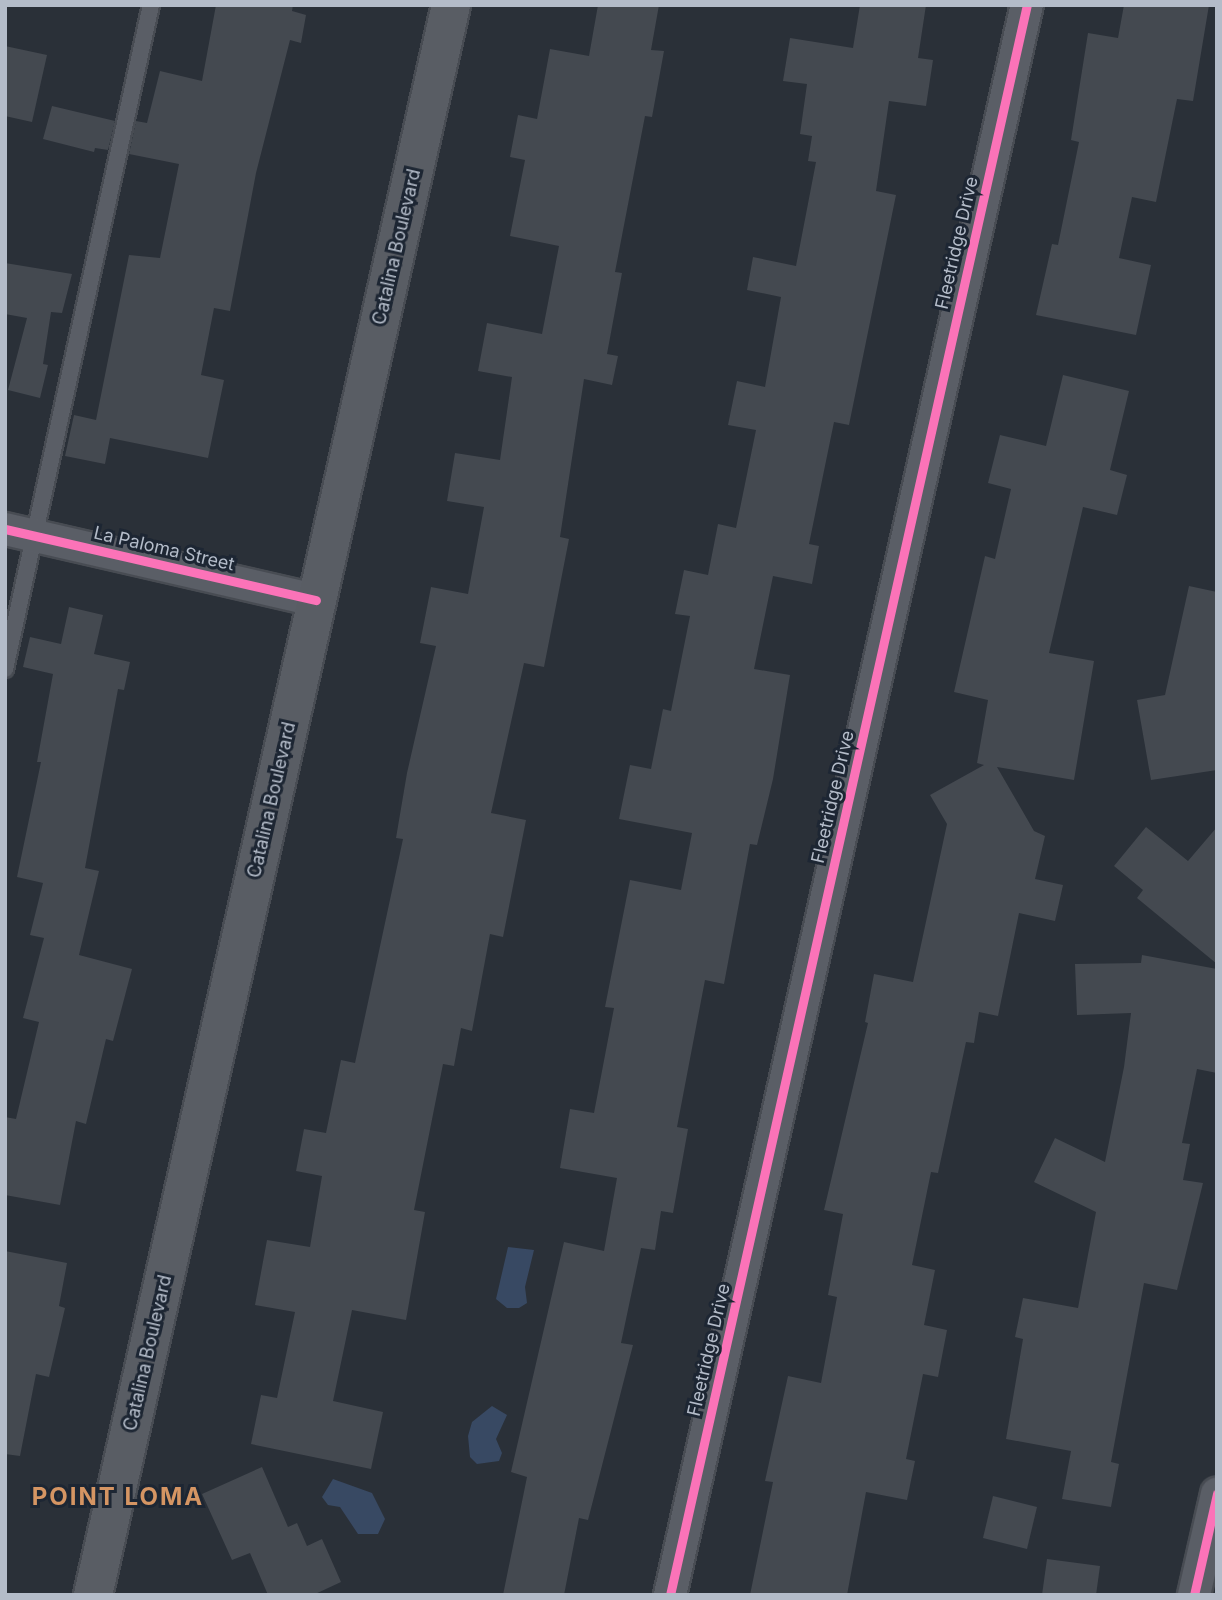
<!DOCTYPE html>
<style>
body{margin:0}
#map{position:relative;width:1222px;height:1600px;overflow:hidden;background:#2a3038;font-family:Inter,sans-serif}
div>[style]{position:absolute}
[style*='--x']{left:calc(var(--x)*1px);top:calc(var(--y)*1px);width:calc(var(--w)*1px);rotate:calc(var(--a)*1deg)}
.water>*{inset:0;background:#384963}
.building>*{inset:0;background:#444950}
.roads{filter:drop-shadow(2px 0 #484c53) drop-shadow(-2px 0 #484c53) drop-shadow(0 2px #484c53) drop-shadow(0 -2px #484c53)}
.lane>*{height:16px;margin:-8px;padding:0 8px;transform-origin:8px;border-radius:8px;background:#5a5e66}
.street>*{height:32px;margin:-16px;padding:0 16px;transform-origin:16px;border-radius:16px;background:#5a5e66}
.secondary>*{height:38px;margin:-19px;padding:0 19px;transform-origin:19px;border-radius:19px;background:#595d64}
.cycleway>*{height:9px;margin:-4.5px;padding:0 4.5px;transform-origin:4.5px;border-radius:4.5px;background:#fb73b8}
span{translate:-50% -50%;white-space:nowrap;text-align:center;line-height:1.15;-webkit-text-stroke:6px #1d2633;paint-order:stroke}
.street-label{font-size:18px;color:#b4bcc9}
.district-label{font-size:24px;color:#d59563;font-weight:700;letter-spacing:2px}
.frame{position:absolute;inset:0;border:7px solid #b4bcc9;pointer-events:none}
</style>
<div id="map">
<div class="water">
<div style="clip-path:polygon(508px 1247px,534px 1250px,525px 1287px,527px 1303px,519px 1308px,507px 1308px,496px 1299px)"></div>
<div style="clip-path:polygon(492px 1406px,507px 1415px,496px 1439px,502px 1453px,499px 1461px,477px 1464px,470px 1457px,468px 1436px,472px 1422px)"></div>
<div style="clip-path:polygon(333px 1479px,372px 1493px,385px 1519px,378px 1534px,358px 1534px,340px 1507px,328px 1505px,322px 1497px)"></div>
</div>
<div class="building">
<div style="clip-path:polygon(216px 5px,293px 5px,292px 11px,306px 15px,301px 43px,290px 40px,256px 173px,230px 311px,214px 308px,201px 375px,224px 380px,208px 458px,110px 438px,105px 464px,65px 456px,74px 415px,96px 420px,129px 255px,160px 258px,179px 164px,129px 154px,136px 121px,147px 123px,160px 71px,202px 81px)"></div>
<div style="clip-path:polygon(598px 5px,659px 5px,651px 50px,664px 51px,652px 117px,645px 116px,615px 272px,622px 273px,607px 354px,618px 356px,612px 385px,584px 379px,560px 537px,569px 539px,544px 667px,524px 663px,491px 813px,526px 820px,503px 937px,490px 934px,472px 1031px,461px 1028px,454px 1066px,443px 1064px,414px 1210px,425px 1212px,406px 1320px,352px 1310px,333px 1401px,383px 1412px,371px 1469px,251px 1444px,261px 1395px,277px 1398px,295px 1312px,255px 1305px,267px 1240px,310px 1247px,322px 1176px,296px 1171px,304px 1129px,326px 1133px,341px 1060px,355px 1063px,403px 839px,396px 838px,407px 773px,436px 646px,420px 643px,431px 587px,468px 594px,484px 507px,447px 501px,455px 453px,500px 460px,512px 377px,478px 371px,487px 323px,542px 334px,559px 246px,510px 236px,525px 160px,510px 157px,518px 115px,537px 119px,550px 49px,589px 56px)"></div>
<div style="clip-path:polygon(860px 5px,926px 5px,918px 58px,933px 60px,926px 106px,889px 101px,876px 191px,896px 195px,849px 425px,834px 422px,809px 544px,819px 546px,812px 584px,773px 576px,754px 669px,790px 675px,773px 779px,757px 845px,750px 844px,724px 984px,705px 980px,677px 1127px,688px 1129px,673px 1213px,661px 1211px,655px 1250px,641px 1248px,621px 1343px,633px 1345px,588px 1520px,579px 1518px,564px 1595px,503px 1595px,527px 1477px,511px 1472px,564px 1242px,604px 1251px,617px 1178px,560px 1168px,570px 1109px,594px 1113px,614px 1008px,605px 1007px,630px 880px,681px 890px,692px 833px,619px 819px,630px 765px,651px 769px,663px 709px,671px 711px,690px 616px,675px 614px,684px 570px,708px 575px,718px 524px,736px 528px,756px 430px,728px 425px,737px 381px,765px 387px,781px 297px,747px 290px,753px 257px,796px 266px,816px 162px,808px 161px,812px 136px,800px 134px,807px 84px,783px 81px,790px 38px,853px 48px)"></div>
<div style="clip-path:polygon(1124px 5px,1209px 5px,1193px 101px,1177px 99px,1156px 202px,1132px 197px,1119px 258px,1151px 265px,1136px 335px,1036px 315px,1052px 244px,1058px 245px,1079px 142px,1071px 140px,1088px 33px,1118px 38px)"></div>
<div style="clip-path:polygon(5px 46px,47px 55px,32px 122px,5px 116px)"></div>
<div style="clip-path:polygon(52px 106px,115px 121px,108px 150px,95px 148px,94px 152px,43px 139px)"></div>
<div style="clip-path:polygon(5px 263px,72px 274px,62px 313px,51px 312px,43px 364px,48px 365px,40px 398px,8px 390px,27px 318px,5px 314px)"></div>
<div style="clip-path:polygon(1063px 375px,1129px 391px,1110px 470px,1127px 475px,1117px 515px,1083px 507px,1049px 653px,1094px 661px,1074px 780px,997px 767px,1034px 831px,1045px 836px,1035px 879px,1063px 885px,1055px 921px,1019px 913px,998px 1016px,979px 1012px,974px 1043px,966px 1042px,938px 1173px,931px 1172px,912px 1265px,935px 1270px,924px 1325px,947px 1330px,938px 1377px,923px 1374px,906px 1459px,915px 1461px,907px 1500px,866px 1492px,847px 1595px,750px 1595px,773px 1482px,765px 1481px,788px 1376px,821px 1383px,837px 1297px,828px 1295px,843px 1214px,824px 1210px,868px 1023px,865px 1022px,874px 974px,913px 982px,947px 824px,930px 795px,984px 765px,977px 763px,988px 700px,954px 692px,985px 556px,995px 559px,1011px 489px,988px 483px,1000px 435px,1046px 446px)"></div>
<div style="clip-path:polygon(1189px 586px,1217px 592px,1217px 770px,1151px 780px,1137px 700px,1165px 695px)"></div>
<div style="clip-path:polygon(69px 607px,103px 615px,94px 654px,130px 662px,124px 690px,118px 689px,85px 868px,99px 871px,79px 955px,132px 969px,113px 1041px,106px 1039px,86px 1124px,76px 1121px,60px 1205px,5px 1195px,5px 1117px,16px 1119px,39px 1022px,23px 1018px,44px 938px,30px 935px,43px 883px,17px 877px,41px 762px,37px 762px,53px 674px,23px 667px,30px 637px,61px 644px)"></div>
<div style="clip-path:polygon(1146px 827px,1188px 861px,1217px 827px,1217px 964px,1137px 898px,1143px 890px,1114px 866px)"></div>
<div style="clip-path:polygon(1142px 955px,1217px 969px,1217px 1073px,1197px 1069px,1182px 1143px,1190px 1144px,1183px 1180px,1203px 1183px,1177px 1290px,1144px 1283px,1111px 1462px,1119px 1464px,1111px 1507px,1062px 1499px,1071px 1451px,1006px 1439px,1023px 1339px,1015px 1337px,1023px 1298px,1078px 1308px,1096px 1212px,1034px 1182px,1055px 1138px,1105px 1162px,1124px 1067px,1131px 1013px,1077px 1015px,1075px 964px,1141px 963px)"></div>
<div style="clip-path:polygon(5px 1251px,67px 1263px,59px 1306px,65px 1308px,49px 1377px,36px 1374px,20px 1456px,5px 1454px)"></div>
<div style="clip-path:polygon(262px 1467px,288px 1527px,297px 1523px,307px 1546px,322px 1539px,341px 1582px,313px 1595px,268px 1595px,250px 1553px,232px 1560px,202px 1494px)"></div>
<div style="clip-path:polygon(993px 1496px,1037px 1507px,1027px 1549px,983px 1538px)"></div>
<div style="clip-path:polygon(1047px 1559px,1100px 1566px,1096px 1595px,1042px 1595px)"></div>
</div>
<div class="roads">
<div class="lane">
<div style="--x:5;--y:669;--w:680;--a:-77.6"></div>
</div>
<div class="street">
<div style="--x:5;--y:529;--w:319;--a:12.9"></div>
<div style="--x:670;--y:1595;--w:1630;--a:-77.35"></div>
<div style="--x:1194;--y:1595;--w:104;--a:-77.2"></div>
</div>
<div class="secondary">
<div style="--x:93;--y:1595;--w:1630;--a:-77.31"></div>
</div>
</div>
<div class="cycleway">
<div style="--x:5;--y:529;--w:319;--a:12.9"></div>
<div style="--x:670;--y:1595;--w:1630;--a:-77.35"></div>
<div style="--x:1194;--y:1595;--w:104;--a:-77.2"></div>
</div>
<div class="street-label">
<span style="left:957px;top:243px;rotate:-77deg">Fleetridge Drive</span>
<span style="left:397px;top:247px;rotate:-77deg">Catalina Boulevard</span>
<span style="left:164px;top:549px;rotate:13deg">La Paloma Street</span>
<span style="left:833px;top:797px;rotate:-77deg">Fleetridge Drive</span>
<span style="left:272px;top:800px;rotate:-77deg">Catalina Boulevard</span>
<span style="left:709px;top:1350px;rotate:-77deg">Fleetridge Drive</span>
<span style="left:148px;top:1353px;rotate:-77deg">Catalina Boulevard</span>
</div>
<div class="district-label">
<span style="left:118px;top:1497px">POINT LOMA</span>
</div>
<div class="frame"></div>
</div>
